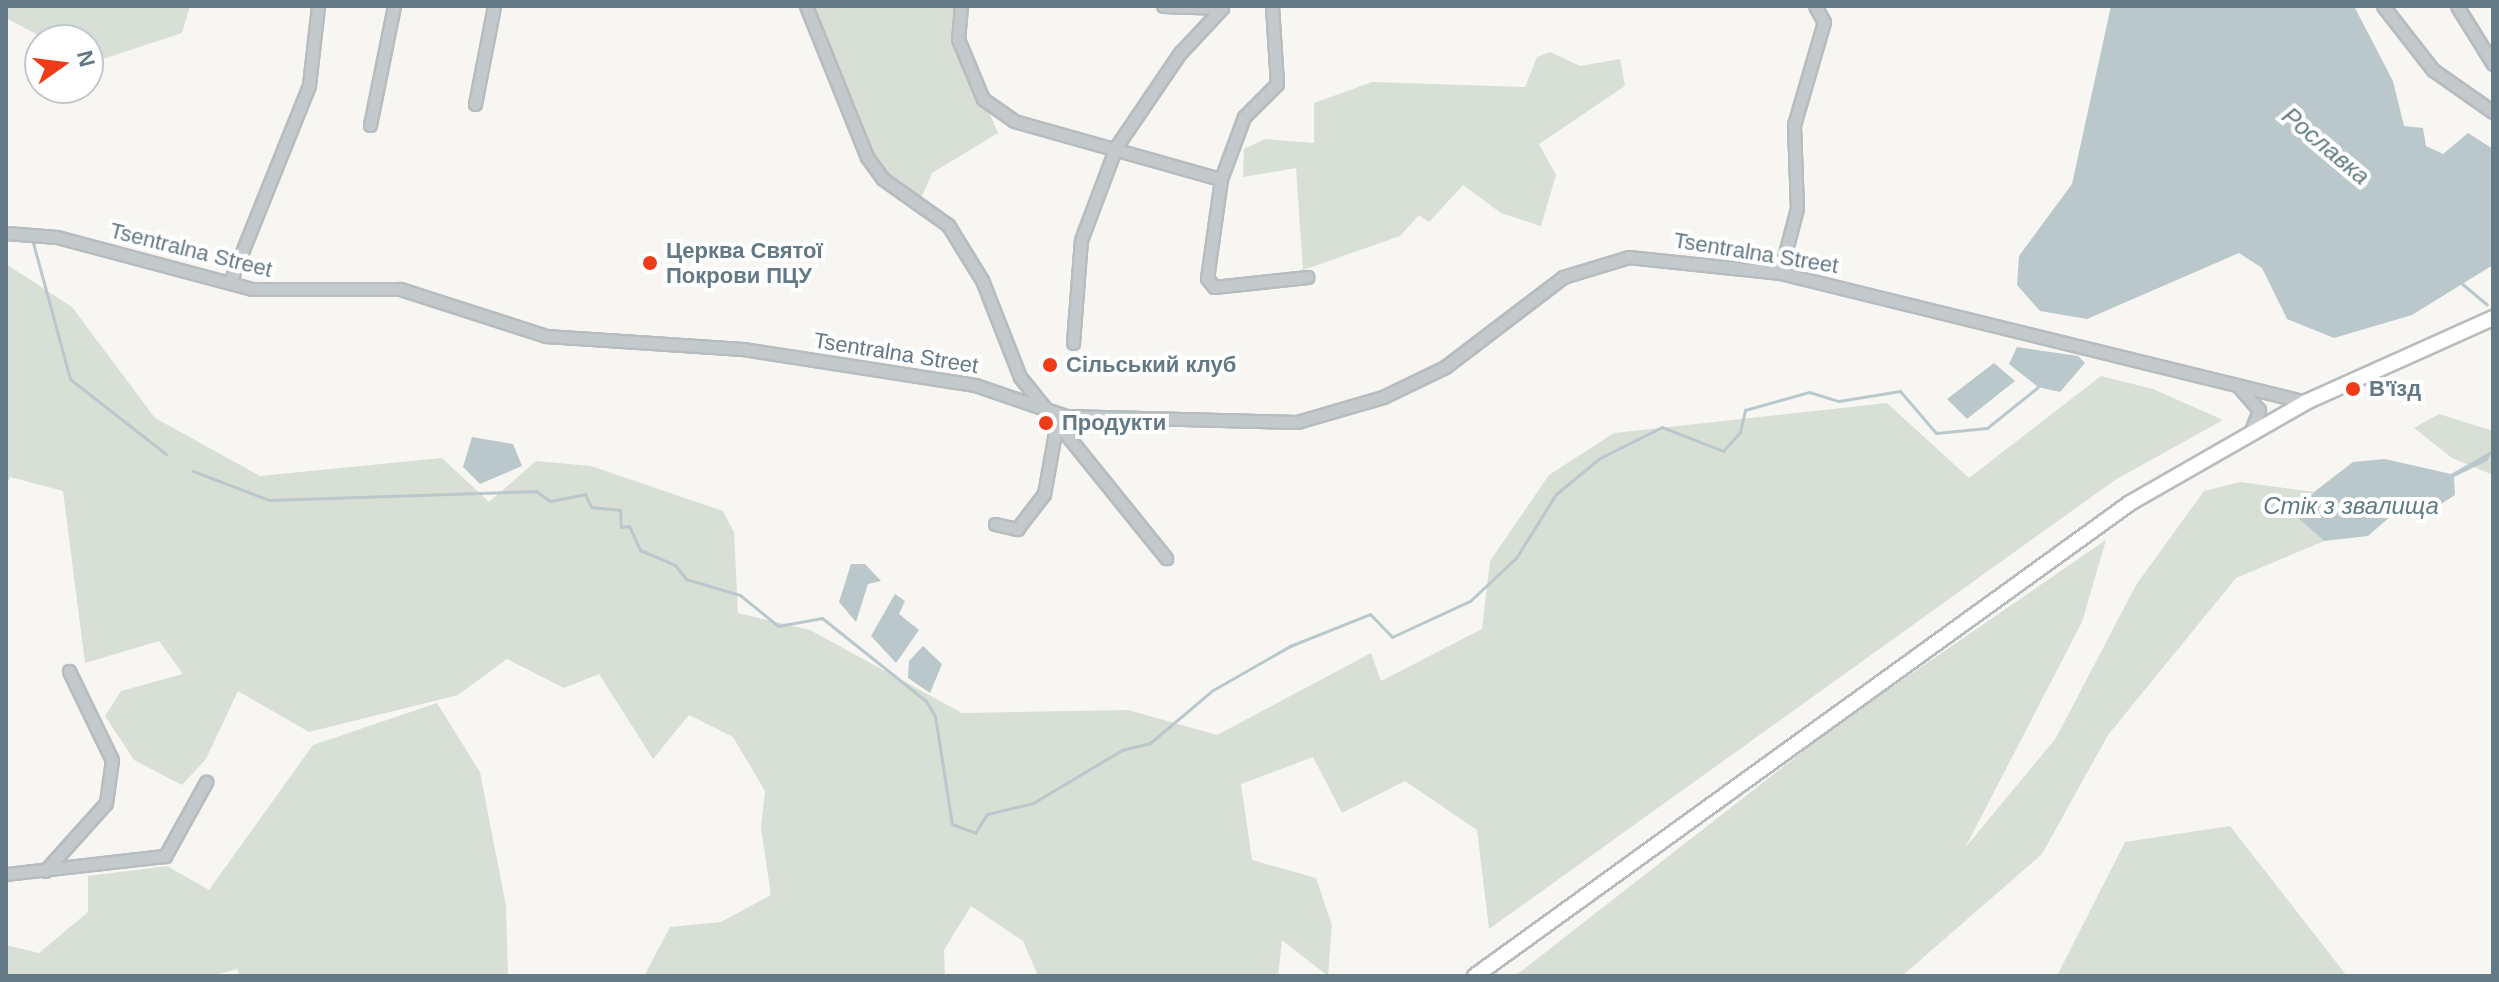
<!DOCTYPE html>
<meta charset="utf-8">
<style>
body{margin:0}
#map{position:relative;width:2499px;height:982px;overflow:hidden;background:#f7f6f3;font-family:Helvetica,sans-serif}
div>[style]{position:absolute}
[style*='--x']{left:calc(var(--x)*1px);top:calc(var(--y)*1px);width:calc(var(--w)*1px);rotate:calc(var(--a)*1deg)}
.green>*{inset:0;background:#d8dfd4}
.water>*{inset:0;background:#bac8cc}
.stream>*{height:3px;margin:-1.5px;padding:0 1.5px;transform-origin:1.5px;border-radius:1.5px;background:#bac8cc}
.roads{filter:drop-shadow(2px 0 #b7bcbf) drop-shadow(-2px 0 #b7bcbf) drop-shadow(0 2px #b7bcbf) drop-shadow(0 -2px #b7bcbf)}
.minor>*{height:11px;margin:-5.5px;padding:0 5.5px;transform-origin:5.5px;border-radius:5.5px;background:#c4c9cb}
.major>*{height:14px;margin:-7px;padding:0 7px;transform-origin:7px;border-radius:7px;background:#fff}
.dots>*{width:22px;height:22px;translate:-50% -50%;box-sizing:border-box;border:4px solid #fff;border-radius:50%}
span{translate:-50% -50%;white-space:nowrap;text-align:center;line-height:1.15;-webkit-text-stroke:8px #fff;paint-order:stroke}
.street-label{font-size:22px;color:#637986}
.poi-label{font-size:22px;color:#637986;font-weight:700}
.left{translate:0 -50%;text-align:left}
.water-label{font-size:24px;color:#5f7b83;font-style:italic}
.frame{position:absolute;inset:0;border:8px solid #637986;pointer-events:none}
.north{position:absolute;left:24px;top:24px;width:80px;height:80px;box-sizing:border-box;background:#fff;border:2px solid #c1c9cf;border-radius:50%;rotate:76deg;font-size:22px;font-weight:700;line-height:32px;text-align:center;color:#637986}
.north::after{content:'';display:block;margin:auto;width:28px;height:36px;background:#f03b19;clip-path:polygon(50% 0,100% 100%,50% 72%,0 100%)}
</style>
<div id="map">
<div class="green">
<div style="clip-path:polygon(6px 6px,190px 6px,182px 33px,97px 61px,88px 80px,88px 40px,47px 40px,6px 18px)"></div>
<div style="clip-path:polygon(806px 6px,961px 6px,958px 39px,998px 133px,932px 173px,920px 201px,883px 179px,867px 157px)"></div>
<div style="clip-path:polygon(1550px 52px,1580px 66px,1620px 59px,1625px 86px,1539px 144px,1556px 175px,1541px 226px,1501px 213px,1463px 185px,1429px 222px,1419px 215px,1400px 236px,1303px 270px,1296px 168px,1243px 177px,1244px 149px,1265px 139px,1314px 143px,1314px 103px,1372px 82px,1525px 87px,1537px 57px)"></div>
<div style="clip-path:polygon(6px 264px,72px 307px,155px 418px,260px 476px,442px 458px,489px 502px,536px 461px,591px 466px,723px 511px,734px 532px,738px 613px,810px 630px,962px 713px,1128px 710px,1217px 735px,1371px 653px,1381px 681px,1482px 629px,1490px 561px,1549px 475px,1614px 433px,1887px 403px,1969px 478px,2101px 376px,2153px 389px,2223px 420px,2115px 480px,1489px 929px,1477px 830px,1405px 781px,1342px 813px,1313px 757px,1241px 784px,1252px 860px,1316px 878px,1332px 925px,1328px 976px,1282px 940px,1278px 976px,1038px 976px,1023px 941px,971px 906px,944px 950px,945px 976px,644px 976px,670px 927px,721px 922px,771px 895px,761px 828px,765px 791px,733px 737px,689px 715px,653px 759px,599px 674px,564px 688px,507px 659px,458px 695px,309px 732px,238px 691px,206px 759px,182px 785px,134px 760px,105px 716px,121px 691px,183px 674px,159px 641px,85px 663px,63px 491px,10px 477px,6px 486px)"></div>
<div style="clip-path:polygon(2439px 414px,2493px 431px,2493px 475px,2452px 458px,2414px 428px)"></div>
<div style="clip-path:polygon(2240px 482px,2314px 492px,2298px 518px,2324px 541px,2236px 578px,2108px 735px,2042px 854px,1902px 976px,1515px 976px,1838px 724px,2106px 540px,2082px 622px,1965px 848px,2056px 738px,2136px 585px,2204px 491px)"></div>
<div style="clip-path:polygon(437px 703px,480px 772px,506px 906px,508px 976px,240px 976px,237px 969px,212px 976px,6px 976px,6px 945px,39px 953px,88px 912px,88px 876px,167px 866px,209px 890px,313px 745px)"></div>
<div style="clip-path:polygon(2230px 826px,2347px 976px,2057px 976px,2125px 842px)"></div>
</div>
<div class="water">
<div style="clip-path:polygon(2111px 6px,2354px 6px,2393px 81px,2404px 126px,2423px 128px,2426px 146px,2443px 154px,2468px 133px,2493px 149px,2493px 265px,2412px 315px,2334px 338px,2287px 319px,2262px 268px,2239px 253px,2087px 319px,2040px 311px,2017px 285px,2019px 256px,2072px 184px)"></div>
<div style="clip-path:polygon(2017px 347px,2078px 356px,2085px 363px,2060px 392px,2038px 387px,2009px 364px)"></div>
<div style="clip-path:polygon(1994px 363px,2015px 381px,1967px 419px,1947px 399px)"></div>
<div style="clip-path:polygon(472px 437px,513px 444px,522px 466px,480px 484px,463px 467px)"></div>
<div style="clip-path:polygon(2493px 450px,2487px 461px,2454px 477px,2455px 495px,2438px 506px,2392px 515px,2368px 536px,2324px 541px,2298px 518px,2314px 492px,2353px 462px,2385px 459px,2451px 474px)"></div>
<div style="clip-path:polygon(851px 564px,865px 564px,881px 581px,868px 584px,856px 622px,839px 602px)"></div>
<div style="clip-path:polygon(895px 594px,905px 601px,899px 614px,919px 630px,896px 663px,871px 636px)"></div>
<div style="clip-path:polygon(923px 646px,942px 664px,930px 693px,908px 678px,909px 661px)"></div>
</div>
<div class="stream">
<div style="--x:32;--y:239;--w:145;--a:74.8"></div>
<div style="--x:70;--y:379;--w:122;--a:38"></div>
<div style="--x:2460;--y:282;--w:35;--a:40"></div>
<div style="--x:193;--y:471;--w:81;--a:20.9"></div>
<div style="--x:269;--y:500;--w:267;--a:-1.9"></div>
<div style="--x:536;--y:491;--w:17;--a:36"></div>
<div style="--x:550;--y:501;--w:36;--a:-11"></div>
<div style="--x:585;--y:494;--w:14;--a:65"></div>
<div style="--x:591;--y:507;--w:29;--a:6"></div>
<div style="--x:620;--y:510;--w:17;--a:87"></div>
<div style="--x:621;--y:527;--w:8;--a:-7"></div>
<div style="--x:629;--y:526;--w:26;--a:65"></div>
<div style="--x:640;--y:550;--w:38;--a:23"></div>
<div style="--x:675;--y:565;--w:18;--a:52"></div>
<div style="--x:686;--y:579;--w:56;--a:16.5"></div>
<div style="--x:740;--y:595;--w:49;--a:39.2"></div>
<div style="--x:778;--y:626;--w:45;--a:-10.3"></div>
<div style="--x:822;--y:618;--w:133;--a:38.6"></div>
<div style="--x:926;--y:701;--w:17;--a:59"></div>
<div style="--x:935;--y:716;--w:109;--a:81.1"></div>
<div style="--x:952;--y:824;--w:25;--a:21"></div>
<div style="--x:975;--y:833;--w:22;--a:-58"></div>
<div style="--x:987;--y:814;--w:47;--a:-13.4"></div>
<div style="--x:1033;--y:803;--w:104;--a:-30.8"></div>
<div style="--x:1122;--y:750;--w:29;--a:-14"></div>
<div style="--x:1150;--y:743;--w:82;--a:-40.1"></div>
<div style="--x:1213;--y:690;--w:89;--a:-29.7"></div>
<div style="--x:1290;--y:646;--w:86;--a:-21.8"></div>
<div style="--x:1370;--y:614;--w:32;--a:46"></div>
<div style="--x:1392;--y:637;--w:86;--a:-24.8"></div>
<div style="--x:1470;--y:601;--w:63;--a:-43.1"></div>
<div style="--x:1516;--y:558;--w:75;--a:-58"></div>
<div style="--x:1556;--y:494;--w:57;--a:-39.3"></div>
<div style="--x:1600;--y:458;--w:69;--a:-26.6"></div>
<div style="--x:1662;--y:427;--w:66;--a:21.5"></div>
<div style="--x:1723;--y:451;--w:25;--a:-48"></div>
<div style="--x:1740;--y:432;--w:23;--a:-77"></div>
<div style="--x:1745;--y:410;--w:66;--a:-15.7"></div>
<div style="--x:1809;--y:392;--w:31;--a:17"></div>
<div style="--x:1839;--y:401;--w:62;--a:-9.3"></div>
<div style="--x:1900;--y:391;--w:55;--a:49.4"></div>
<div style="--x:1936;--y:433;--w:51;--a:-5.6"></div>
<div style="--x:1987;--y:428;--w:65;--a:-38.8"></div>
</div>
<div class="roads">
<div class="minor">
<div style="--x:806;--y:6;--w:163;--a:68"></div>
<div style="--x:867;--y:157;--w:27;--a:54"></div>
<div style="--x:883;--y:179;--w:80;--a:35.3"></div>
<div style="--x:948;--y:225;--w:65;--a:58.3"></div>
<div style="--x:982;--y:280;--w:104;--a:68.6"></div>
<div style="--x:1020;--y:377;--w:233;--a:51.1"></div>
<div style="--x:961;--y:6;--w:33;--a:95"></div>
<div style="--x:958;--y:39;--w:65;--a:67.4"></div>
<div style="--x:983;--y:99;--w:38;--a:35"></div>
<div style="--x:1014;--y:121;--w:215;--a:15.7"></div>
<div style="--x:1163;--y:6;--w:59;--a:1.9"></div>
<div style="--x:1272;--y:6;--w:78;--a:86.3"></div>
<div style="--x:1277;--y:84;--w:47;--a:135"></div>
<div style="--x:1244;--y:117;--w:66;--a:110.4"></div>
<div style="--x:1221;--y:179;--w:100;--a:98"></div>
<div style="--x:1207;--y:278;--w:11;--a:52"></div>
<div style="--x:1214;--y:287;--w:94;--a:-6.1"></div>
<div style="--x:2383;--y:6;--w:81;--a:52"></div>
<div style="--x:2433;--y:70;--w:73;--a:35"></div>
<div style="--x:2457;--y:6;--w:68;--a:58.2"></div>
<div style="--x:475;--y:104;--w:100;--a:-79"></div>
<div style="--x:370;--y:125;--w:121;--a:-78.6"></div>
<div style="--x:6;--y:233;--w:51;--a:4.5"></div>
<div style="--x:57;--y:237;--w:202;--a:14.9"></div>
<div style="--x:252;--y:289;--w:148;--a:0"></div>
<div style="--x:400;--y:289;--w:153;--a:17.8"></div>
<div style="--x:546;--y:336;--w:197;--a:3.8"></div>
<div style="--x:743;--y:349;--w:235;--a:8.8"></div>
<div style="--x:975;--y:385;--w:96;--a:18.8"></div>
<div style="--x:1066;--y:416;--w:231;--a:1.5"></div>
<div style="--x:1297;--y:422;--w:90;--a:-16.2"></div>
<div style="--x:1383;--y:397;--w:69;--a:-25.8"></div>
<div style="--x:1445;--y:367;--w:148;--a:-37.3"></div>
<div style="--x:1563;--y:277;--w:69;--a:-16.9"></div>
<div style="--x:1629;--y:257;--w:152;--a:6"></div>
<div style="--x:1780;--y:273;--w:542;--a:13.78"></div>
<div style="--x:1780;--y:273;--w:67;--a:-75.3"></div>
<div style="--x:1797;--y:208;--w:83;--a:-92.1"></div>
<div style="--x:1794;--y:125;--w:107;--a:-73.8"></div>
<div style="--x:1824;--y:22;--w:18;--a:-119"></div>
<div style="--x:230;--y:282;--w:212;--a:-68.1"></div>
<div style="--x:309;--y:85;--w:80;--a:-83.5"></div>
<div style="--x:1073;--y:343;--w:103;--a:-85.6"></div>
<div style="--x:1081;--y:240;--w:99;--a:-69.4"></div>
<div style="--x:1116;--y:147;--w:114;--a:-55.8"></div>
<div style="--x:1180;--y:53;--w:62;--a:-47"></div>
<div style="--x:2239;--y:387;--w:30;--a:49"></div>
<div style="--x:2259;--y:410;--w:22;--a:111"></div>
<div style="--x:995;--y:524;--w:23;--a:13"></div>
<div style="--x:1017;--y:529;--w:44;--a:-52.4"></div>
<div style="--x:1044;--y:494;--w:68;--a:-79.8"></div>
<div style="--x:45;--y:871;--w:91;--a:-48.1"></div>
<div style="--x:106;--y:803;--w:43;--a:-82.1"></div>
<div style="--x:112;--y:760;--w:99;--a:-115.8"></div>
<div style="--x:6;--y:874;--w:160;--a:-6.5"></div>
<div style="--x:165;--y:856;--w:85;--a:-61"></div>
</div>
<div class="major">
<div style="--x:1475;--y:976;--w:808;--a:-35.83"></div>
<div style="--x:2130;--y:503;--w:203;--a:-29.8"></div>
<div style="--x:2306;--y:402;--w:205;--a:-24.2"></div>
</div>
</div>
<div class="dots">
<div style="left:650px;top:263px;background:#f03b19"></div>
<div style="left:1050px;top:365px;background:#f03b19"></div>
<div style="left:2353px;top:389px;background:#f03b19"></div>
<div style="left:1046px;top:423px;background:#f03b19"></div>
</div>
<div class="street-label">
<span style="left:191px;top:250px;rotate:14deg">Tsentralna Street</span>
<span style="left:1756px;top:253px;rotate:9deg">Tsentralna Street</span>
<span style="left:896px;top:353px;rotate:9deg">Tsentralna Street</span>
</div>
<div class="poi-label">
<span class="left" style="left:666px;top:263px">Церква Святої<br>Покрови ПЦУ</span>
<span class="left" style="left:1066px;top:365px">Сільський клуб</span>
<span class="left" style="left:2369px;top:389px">В'їзд</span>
<span class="left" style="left:1062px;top:423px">Продукти</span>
</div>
<div class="water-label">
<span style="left:2326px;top:146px;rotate:40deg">Рославка</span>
<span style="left:2351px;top:506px">Стік з звалища</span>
</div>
<div class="frame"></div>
<div class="north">N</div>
</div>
